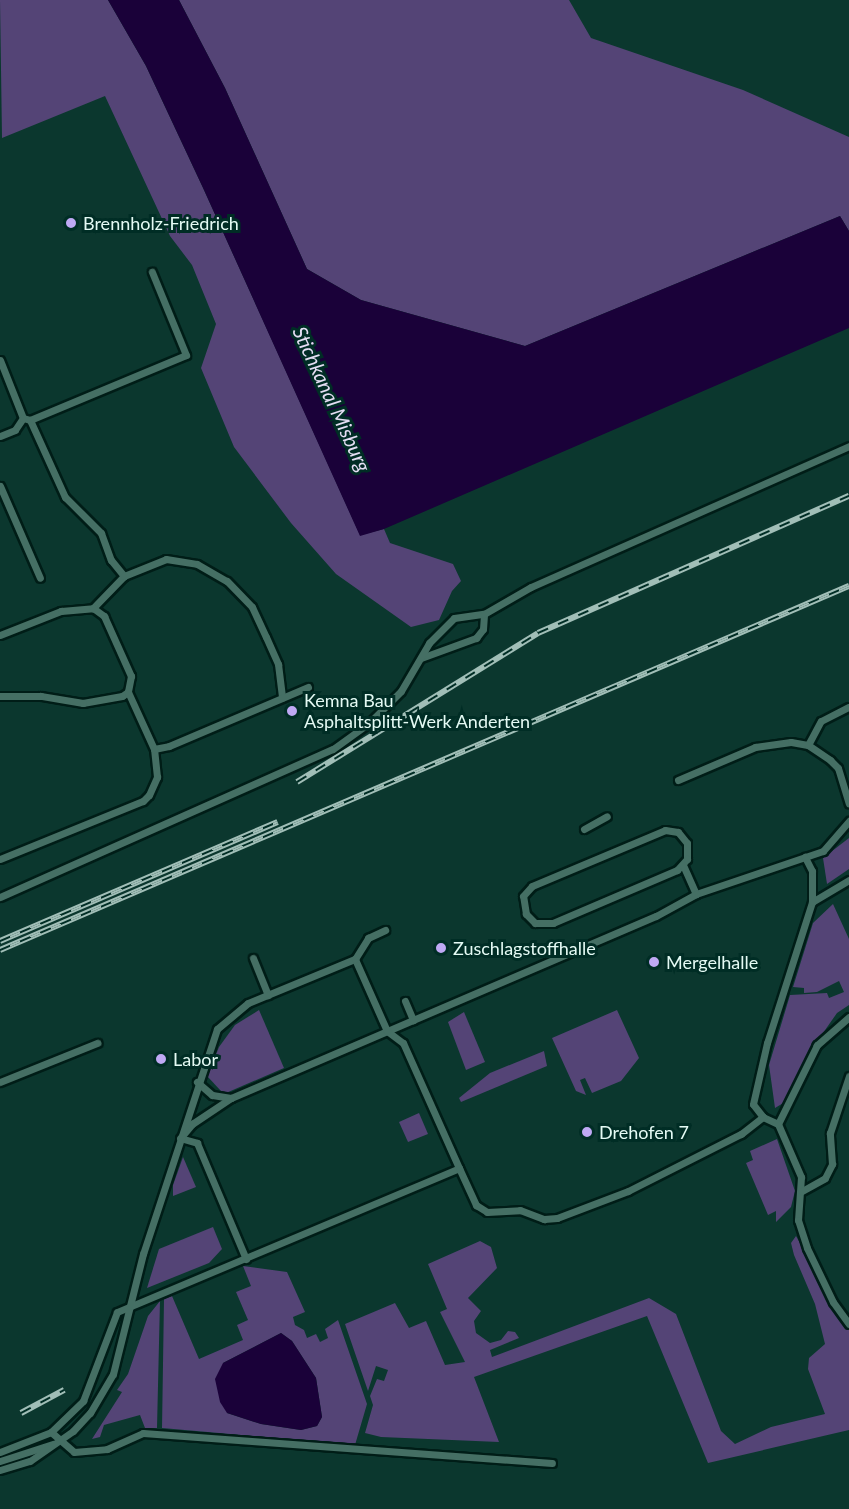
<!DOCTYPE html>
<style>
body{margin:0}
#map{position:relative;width:849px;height:1509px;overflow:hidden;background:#0b372e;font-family:Lato,sans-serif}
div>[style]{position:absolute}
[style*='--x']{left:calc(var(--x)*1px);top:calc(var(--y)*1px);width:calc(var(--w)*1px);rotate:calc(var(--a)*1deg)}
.green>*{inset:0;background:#544476}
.water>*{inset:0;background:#1a0139}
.roads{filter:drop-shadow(2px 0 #001d17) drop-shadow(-2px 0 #001d17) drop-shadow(0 2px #001d17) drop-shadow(0 -2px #001d17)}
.lane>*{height:7px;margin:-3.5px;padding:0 3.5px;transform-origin:3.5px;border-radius:3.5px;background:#456f64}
.rail>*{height:6px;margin-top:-3px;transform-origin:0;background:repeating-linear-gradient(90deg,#002d25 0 11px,#a1beb7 0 22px);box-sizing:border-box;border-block:2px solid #a1beb7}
.dots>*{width:16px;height:16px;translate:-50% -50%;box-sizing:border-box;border:3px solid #002d25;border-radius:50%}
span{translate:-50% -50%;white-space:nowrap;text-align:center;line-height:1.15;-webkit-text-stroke:6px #002d25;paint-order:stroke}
.poi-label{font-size:18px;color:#e4faf4}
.left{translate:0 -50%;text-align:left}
.water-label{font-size:20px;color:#e4def4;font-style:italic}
</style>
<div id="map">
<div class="green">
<div style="clip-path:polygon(0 0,108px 0,146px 66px,204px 190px,360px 535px,384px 529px,390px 543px,453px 564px,461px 581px,452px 591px,439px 620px,411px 627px,336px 574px,291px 523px,234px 447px,201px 368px,216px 324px,192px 265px,170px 236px,105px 96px,2px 138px)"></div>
<div style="clip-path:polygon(179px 0,569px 0,591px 38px,743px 90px,849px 137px,849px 231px,840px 216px,525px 346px,361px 300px,307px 269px,225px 88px)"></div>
<div style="clip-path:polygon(849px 838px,849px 869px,827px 884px,823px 858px)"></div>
<div style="clip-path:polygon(833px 904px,849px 939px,849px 1005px,837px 1013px,816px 1043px,785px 1102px,775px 1108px,769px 1065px,790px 995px,827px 993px,829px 998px,844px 992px,839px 981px,817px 992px,804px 993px,804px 988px,793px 987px,813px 923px)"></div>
<div style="clip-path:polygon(259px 1010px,284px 1068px,226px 1093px,221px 1091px,207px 1076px,219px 1047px,235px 1025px)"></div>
<div style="clip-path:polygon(617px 1010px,639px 1058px,621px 1081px,592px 1093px,585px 1078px,580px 1080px,586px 1095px,576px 1091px,552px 1038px)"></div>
<div style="clip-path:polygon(464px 1012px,485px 1062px,466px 1070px,448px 1022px)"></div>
<div style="clip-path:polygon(544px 1051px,547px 1066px,461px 1102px,459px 1098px,490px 1073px)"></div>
<div style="clip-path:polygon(419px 1113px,428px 1134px,408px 1142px,399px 1122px)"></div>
<div style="clip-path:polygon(777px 1139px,795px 1191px,791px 1207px,776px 1222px,776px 1211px,768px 1215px,746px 1163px,753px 1160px,750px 1151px)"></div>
<div style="clip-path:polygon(183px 1157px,196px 1187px,173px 1196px,173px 1185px)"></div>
<div style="clip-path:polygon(213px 1227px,222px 1249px,209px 1263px,147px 1288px,159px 1249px)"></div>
<div style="clip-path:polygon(796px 1236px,849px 1330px,849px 1430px,708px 1463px,647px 1316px,474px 1377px,499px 1442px,381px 1437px,365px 1433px,373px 1405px,370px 1396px,377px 1379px,384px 1381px,388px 1370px,376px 1366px,368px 1391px,345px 1324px,395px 1303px,409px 1328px,426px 1321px,445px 1365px,465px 1362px,440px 1312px,447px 1309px,428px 1264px,480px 1241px,491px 1247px,497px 1268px,468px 1298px,481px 1311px,474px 1321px,476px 1333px,490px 1343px,501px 1340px,508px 1331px,515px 1332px,519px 1338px,490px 1350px,492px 1357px,649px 1298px,676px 1314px,721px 1431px,735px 1444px,771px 1427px,825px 1414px,808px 1369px,809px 1358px,825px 1344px,815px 1304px,794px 1255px,791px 1243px)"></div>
<div style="clip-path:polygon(evenodd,243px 1266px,287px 1272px,305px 1312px,293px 1317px,295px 1325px,304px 1330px,307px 1338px,316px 1334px,320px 1342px,328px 1338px,325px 1329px,338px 1320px,367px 1404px,355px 1445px,162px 1428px,164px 1299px,172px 1296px,199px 1359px,243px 1340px,237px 1325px,248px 1320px,236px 1292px,251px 1286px,243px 1266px,281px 1333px,292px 1341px,316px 1378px,322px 1417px,317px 1426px,301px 1430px,261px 1424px,227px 1413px,223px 1363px,281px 1333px)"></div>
<div style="clip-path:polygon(160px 1301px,157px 1428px,145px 1428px,140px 1415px,104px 1425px,100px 1437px,92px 1439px,122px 1392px,117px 1390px,128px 1374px,148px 1316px)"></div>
</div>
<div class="water">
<div style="clip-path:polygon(108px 0,179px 0,225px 88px,307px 269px,361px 300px,525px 346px,840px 216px,849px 231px,849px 328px,384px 529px,360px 536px,204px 190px,146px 66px)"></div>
<div style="clip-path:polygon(281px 1333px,292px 1341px,316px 1378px,322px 1417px,317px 1426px,301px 1430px,261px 1424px,227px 1413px,220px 1402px,215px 1379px,223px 1363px)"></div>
</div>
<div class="roads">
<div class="lane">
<div style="--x:0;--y:360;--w:62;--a:68.4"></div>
<div style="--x:23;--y:418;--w:14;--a:124"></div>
<div style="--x:15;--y:430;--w:16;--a:158"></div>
<div style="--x:23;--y:418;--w:7;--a:16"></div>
<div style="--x:30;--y:420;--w:169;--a:-22.6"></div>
<div style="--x:186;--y:355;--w:90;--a:-112.3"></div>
<div style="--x:30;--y:420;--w:85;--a:65.6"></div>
<div style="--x:65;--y:497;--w:51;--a:45"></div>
<div style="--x:101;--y:533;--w:29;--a:70"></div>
<div style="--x:111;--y:560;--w:21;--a:51"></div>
<div style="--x:124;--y:576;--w:45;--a:134.1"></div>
<div style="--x:0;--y:486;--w:100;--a:66.5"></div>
<div style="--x:124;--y:576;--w:45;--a:-22"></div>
<div style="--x:166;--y:559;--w:31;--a:9"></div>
<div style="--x:197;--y:564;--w:34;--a:30"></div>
<div style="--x:227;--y:581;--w:36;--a:46"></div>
<div style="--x:252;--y:607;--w:33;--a:65"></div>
<div style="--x:266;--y:637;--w:30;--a:66"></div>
<div style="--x:278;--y:664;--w:34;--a:83"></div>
<div style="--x:0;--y:635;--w:66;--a:-21.5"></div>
<div style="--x:61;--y:611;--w:32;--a:-5"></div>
<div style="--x:93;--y:608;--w:14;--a:36"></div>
<div style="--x:104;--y:616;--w:66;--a:65.8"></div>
<div style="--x:131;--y:676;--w:16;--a:101"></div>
<div style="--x:128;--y:692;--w:7;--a:146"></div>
<div style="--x:122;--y:696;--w:40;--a:170"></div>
<div style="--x:83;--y:703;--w:43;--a:-170.5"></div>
<div style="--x:41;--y:696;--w:41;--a:180"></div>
<div style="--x:421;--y:658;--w:59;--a:-20"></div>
<div style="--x:476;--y:638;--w:11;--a:-52"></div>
<div style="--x:483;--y:629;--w:15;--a:-86"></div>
<div style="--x:808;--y:745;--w:27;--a:-62"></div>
<div style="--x:821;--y:721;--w:31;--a:-27"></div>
<div style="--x:154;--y:749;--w:15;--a:-11"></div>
<div style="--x:169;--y:746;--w:151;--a:-23"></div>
<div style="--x:678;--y:780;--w:84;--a:-23.2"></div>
<div style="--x:755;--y:747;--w:36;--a:-8"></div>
<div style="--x:791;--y:742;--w:17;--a:10"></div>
<div style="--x:808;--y:745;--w:27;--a:34"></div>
<div style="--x:830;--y:760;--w:11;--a:45"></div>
<div style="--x:838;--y:768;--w:37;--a:73"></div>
<div style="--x:584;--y:829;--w:26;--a:-29"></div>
<div style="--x:665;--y:830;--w:13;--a:9"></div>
<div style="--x:678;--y:832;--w:14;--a:51"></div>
<div style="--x:687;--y:843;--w:16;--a:90"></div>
<div style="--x:687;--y:859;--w:15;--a:132"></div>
<div style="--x:677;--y:870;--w:135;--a:156.9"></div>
<div style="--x:553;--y:923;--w:18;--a:180"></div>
<div style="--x:535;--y:923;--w:13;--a:-135"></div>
<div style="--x:526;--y:914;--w:18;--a:-99"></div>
<div style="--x:523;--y:896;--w:13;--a:-48"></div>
<div style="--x:532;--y:886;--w:144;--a:-22.8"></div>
<div style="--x:0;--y:859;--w:154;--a:-22.1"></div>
<div style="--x:143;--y:801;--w:8;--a:-45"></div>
<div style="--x:149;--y:795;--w:20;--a:-66"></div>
<div style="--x:157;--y:777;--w:28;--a:-96"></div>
<div style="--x:154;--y:749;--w:63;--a:-114.5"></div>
<div style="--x:683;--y:865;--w:32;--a:66"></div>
<div style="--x:696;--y:894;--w:134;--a:-18.7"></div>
<div style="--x:823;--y:851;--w:40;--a:-49"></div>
<div style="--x:0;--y:897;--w:364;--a:-24"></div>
<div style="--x:333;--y:749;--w:44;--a:-35.8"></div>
<div style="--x:369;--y:723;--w:45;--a:-45"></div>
<div style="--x:401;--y:691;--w:56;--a:-59.7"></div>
<div style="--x:429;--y:643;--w:35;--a:-45"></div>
<div style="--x:454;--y:618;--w:30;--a:-8"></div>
<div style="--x:484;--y:614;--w:54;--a:-29.9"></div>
<div style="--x:531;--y:587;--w:348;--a:-23.9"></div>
<div style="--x:812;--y:902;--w:43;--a:-30.7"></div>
<div style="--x:253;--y:958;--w:40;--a:68"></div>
<div style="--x:405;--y:1001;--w:21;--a:67"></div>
<div style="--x:849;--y:1017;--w:43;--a:138.8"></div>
<div style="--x:817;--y:1045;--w:88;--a:116.3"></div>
<div style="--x:778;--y:1124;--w:58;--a:66.5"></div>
<div style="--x:801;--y:1177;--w:43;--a:94"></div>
<div style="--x:798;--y:1220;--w:29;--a:72"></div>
<div style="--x:807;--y:1248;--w:60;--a:64.3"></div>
<div style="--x:833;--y:1302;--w:27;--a:54"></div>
<div style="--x:0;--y:1082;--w:105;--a:-21.9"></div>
<div style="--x:231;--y:1098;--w:462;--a:-23.2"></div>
<div style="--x:656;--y:916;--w:46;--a:-28.8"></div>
<div style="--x:778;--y:1124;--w:17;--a:-155"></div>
<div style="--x:763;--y:1117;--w:16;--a:-128"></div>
<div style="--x:753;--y:1104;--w:63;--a:-77.1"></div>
<div style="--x:767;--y:1043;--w:148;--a:-72.3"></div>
<div style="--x:812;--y:902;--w:31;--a:-90"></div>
<div style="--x:812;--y:871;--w:16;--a:-117"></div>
<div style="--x:182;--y:1136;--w:16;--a:-50"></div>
<div style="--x:192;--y:1124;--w:47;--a:-33.7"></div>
<div style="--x:231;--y:1098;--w:19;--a:-171"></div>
<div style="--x:212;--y:1095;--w:20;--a:-139"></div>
<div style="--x:180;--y:1138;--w:18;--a:16"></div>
<div style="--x:197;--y:1143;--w:126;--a:67.1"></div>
<div style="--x:459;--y:1168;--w:41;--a:65.3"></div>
<div style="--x:476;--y:1205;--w:13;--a:32"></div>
<div style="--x:487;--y:1212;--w:33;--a:-3"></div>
<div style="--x:520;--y:1210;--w:26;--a:21"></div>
<div style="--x:544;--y:1219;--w:13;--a:-4"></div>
<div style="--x:557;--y:1218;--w:76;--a:-20.8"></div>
<div style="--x:628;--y:1191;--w:127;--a:-26.8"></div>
<div style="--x:741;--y:1134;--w:28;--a:-38"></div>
<div style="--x:802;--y:1191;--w:26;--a:-29"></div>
<div style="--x:825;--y:1178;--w:16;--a:-63"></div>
<div style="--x:832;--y:1164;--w:31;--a:-94"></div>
<div style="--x:830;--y:1133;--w:60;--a:-71.6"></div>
<div style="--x:51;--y:1432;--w:30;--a:41"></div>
<div style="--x:74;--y:1452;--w:33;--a:-5"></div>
<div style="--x:107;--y:1449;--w:39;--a:-24"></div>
<div style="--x:143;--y:1433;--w:410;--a:4.2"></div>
<div style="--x:0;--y:1452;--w:55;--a:-21.4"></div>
<div style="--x:51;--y:1432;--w:45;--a:-44.1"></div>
<div style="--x:83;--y:1401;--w:95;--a:-69.1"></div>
<div style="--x:117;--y:1312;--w:371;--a:-22.8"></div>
<div style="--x:459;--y:1168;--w:137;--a:-114.1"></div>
<div style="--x:403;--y:1043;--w:20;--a:-143"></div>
<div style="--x:387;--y:1031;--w:79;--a:-114"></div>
<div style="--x:0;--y:1461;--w:56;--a:-17.8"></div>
<div style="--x:0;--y:1470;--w:31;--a:-17"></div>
<div style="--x:30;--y:1461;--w:52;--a:-34.9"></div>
<div style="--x:73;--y:1431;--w:25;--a:-47"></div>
<div style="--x:90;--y:1413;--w:45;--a:-59.5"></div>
<div style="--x:113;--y:1374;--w:124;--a:-76"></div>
<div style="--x:143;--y:1254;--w:237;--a:-71.8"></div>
<div style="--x:217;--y:1029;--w:40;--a:-40"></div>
<div style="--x:248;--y:1003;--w:116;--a:-22.4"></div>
<div style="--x:355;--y:959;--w:25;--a:-58"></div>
<div style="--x:368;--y:938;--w:19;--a:-25"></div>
</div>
</div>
<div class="rail">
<div style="--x:297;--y:782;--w:283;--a:-31.7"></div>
<div style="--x:538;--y:633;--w:340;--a:-23.8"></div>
<div style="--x:0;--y:941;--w:302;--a:-23.2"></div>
<div style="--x:0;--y:950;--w:924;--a:-23.21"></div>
<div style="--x:21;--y:1413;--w:49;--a:-28.1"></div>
</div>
<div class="dots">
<div style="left:71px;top:223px;background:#bfa9f4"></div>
<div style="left:292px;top:711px;background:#bfa9f4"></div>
<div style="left:441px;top:948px;background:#bfa9f4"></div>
<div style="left:654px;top:962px;background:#bfa9f4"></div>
<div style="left:161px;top:1059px;background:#bfa9f4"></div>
<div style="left:587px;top:1132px;background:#bfa9f4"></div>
</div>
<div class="poi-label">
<span class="left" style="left:83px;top:223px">Brennholz-Friedrich</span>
<span class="left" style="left:304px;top:711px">Kemna Bau<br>Asphaltsplitt-Werk Anderten</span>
<span class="left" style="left:453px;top:948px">Zuschlagstoffhalle</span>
<span class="left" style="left:666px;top:962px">Mergelhalle</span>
<span class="left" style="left:173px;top:1059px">Labor</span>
<span class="left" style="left:599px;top:1132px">Drehofen 7</span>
</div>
<div class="water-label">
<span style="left:332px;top:399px;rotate:65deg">Stichkanal Misburg</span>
</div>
</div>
